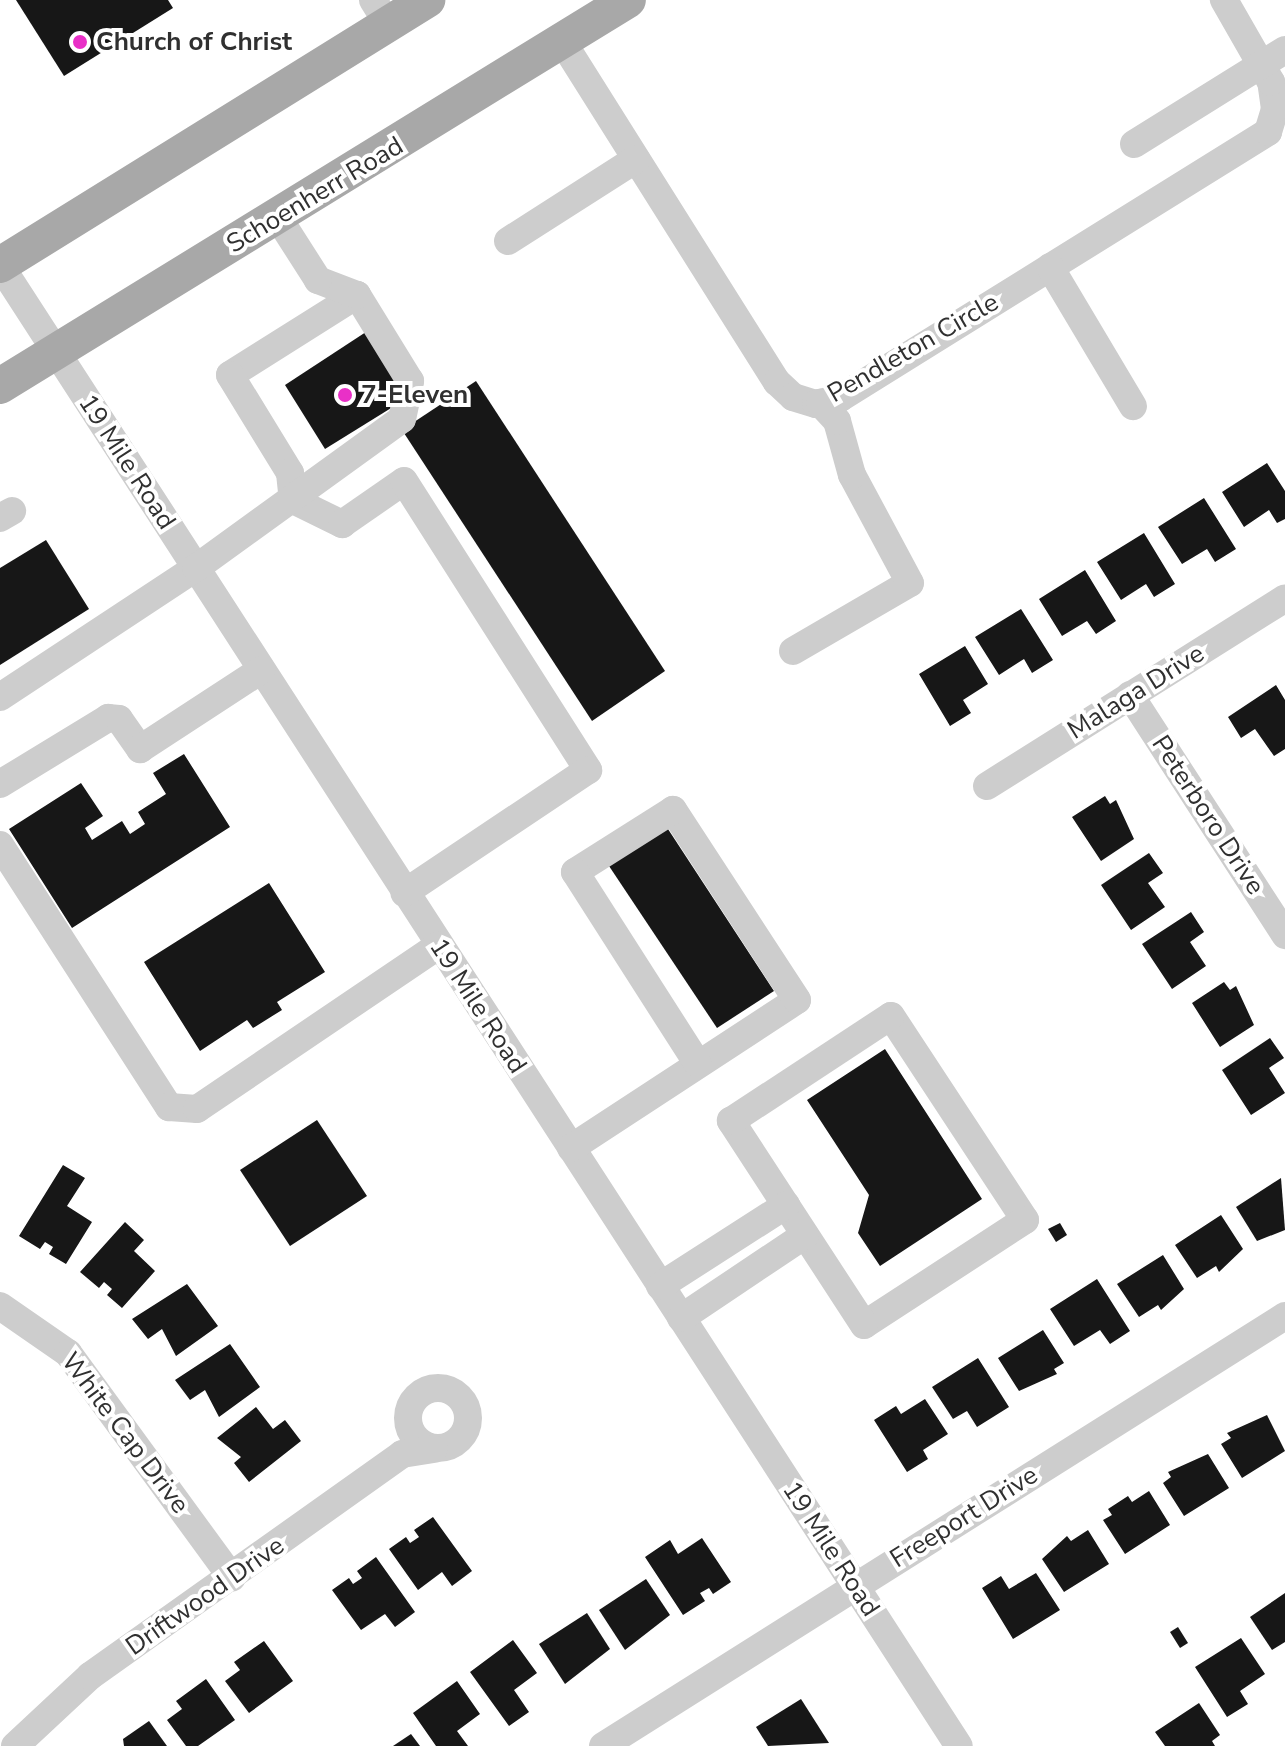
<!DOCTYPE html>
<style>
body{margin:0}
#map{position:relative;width:1285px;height:1746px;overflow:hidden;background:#fff;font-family:"Nunito Sans",sans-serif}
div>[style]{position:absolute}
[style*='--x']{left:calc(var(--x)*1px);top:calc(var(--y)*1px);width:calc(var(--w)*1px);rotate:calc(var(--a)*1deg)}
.building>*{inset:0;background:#171717}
.minor>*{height:28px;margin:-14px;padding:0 14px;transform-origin:14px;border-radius:14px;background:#cdcdcd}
.minor>.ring{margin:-14px;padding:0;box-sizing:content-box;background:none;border:28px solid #cdcdcd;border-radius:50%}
.major>*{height:36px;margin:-18px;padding:0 18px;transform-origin:18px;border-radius:18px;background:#a8a8a8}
.dots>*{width:22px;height:22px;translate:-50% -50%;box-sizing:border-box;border:4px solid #fff;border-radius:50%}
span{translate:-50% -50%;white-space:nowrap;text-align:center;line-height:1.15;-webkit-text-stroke:8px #fff;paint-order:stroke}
.poi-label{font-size:26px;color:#303030;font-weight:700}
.left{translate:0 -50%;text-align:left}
.street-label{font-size:26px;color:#303030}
</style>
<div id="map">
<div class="building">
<div style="clip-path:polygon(16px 0,168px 0,173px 8px,64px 76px)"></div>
<div style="clip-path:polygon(369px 330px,401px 382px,396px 405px,325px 449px,285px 385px)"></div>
<div style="clip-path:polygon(476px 381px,665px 671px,592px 721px,402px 430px)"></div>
<div style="clip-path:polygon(1267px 463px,1285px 491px,1285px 519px,1277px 523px,1269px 510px,1244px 527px,1222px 492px)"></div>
<div style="clip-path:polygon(1204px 498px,1236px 549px,1215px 562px,1207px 549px,1182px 564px,1158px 527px)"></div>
<div style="clip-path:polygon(1144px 533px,1175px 584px,1154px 597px,1146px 584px,1121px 600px,1097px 562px)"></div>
<div style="clip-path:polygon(46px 540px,89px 609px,0 665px,0 568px)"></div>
<div style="clip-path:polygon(1085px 570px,1116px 621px,1096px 634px,1087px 621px,1062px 636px,1039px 599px)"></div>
<div style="clip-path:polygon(1021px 609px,1053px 660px,1032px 673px,1024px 659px,999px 675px,975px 637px)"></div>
<div style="clip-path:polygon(965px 646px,988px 684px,963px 700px,971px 713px,950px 726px,919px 674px)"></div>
<div style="clip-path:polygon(1276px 685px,1285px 700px,1285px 749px,1274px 756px,1255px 729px,1241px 738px,1228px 717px)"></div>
<div style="clip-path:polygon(184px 754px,230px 827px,72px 928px,9px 829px,81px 783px,103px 816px,85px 828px,92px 840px,122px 821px,130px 834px,145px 824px,138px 812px,166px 794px,153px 773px)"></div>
<div style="clip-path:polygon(1105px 796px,1110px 804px,1116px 800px,1134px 839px,1101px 861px,1072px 817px)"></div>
<div style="clip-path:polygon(666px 826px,774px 991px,717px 1028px,607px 863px)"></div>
<div style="clip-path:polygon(1149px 853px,1163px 873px,1148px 883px,1165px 907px,1131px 930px,1101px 885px)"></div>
<div style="clip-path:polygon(269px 883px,325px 972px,277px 1002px,282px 1010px,253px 1028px,247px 1020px,200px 1051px,144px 962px)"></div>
<div style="clip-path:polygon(1191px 912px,1204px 932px,1190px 942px,1206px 966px,1172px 989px,1142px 944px)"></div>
<div style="clip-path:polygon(1224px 982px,1230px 990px,1236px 986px,1254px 1025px,1220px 1047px,1192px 1003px)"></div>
<div style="clip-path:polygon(1270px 1038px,1284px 1058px,1269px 1068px,1285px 1093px,1251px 1115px,1222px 1070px)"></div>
<div style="clip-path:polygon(885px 1049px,982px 1199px,880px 1266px,858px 1233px,869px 1195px,807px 1100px)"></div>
<div style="clip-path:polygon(317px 1120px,367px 1196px,290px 1246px,240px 1170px)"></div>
<div style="clip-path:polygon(63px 1165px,85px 1178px,67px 1206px,92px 1222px,66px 1264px,49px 1254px,53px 1247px,45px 1242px,40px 1249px,19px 1236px)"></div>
<div style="clip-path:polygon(1281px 1178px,1285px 1230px,1257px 1241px,1236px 1207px)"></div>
<div style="clip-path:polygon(1221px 1215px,1243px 1249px,1219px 1272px,1216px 1266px,1197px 1278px,1175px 1245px)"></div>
<div style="clip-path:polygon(125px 1222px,144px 1240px,134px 1251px,155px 1271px,122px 1308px,107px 1295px,112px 1289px,104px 1282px,99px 1288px,80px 1272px)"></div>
<div style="clip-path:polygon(1060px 1223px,1067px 1235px,1056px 1242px,1048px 1229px)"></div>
<div style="clip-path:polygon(1163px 1255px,1184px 1289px,1161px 1310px,1158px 1305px,1139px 1317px,1117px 1284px)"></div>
<div style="clip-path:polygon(1097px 1279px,1130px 1331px,1110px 1344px,1100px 1330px,1074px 1346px,1050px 1309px)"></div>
<div style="clip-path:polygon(187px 1284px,218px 1326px,176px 1356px,162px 1329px,148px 1339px,132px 1319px)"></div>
<div style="clip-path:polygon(1043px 1330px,1064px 1363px,1054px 1369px,1057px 1374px,1019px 1391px,998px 1358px)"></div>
<div style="clip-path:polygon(230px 1344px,260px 1387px,219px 1417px,205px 1390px,190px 1400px,175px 1380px)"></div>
<div style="clip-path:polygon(978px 1358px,1009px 1407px,977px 1427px,967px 1411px,953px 1419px,932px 1387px)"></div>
<div style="clip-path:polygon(925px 1399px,948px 1434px,923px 1450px,928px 1459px,907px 1472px,874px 1420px,896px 1406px,901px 1414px)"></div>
<div style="clip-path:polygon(256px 1407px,273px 1429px,285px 1420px,301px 1441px,249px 1482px,234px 1463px,241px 1457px,217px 1438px)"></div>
<div style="clip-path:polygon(1267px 1415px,1285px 1451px,1242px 1478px,1221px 1444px,1231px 1438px,1227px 1433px)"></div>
<div style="clip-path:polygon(1208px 1454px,1229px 1488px,1184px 1516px,1163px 1483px,1171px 1477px,1168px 1472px)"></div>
<div style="clip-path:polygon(1149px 1491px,1170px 1525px,1125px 1554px,1103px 1520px,1112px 1515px,1108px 1509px,1128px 1496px,1132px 1502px)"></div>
<div style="clip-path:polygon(433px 1517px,472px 1571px,452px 1586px,442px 1572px,418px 1590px,389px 1549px,406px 1537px,410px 1543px,419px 1537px,414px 1530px)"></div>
<div style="clip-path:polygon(1088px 1530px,1109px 1564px,1064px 1592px,1042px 1559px,1067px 1536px,1071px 1541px)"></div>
<div style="clip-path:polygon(702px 1538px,731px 1582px,713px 1594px,709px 1588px,700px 1593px,705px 1601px,683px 1615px,645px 1557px,670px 1540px,678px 1554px)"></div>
<div style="clip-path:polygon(376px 1557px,415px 1612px,395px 1627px,385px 1614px,361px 1630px,332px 1590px,349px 1578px,353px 1584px,362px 1578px,357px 1571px)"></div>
<div style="clip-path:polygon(1036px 1573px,1060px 1610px,1013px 1639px,982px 1588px,1001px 1576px,1009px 1589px)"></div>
<div style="clip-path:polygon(646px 1579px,670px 1615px,625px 1650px,599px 1610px)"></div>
<div style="clip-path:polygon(1285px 1593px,1285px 1642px,1272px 1650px,1250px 1617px)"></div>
<div style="clip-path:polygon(587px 1613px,610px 1649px,565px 1684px,539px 1644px)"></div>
<div style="clip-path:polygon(1178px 1627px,1188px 1643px,1180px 1648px,1170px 1632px)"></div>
<div style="clip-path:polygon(1241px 1638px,1265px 1674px,1240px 1691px,1248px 1704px,1227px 1717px,1195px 1667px)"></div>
<div style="clip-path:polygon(513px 1640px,537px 1673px,514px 1690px,529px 1712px,509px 1726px,470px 1672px)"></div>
<div style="clip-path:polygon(264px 1641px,293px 1681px,249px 1713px,225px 1681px,240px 1670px,234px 1662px)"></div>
<div style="clip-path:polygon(206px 1679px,235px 1720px,198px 1746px,186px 1746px,167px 1720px,182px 1709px,176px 1701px)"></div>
<div style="clip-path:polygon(457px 1681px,480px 1714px,457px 1731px,468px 1746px,436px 1746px,413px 1713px)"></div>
<div style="clip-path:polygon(801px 1699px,829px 1743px,768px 1746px,756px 1727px)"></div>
<div style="clip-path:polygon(1199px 1703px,1220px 1735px,1212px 1741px,1215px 1746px,1165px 1746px,1155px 1732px)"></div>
<div style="clip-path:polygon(149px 1721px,167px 1746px,124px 1746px,123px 1739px)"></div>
<div style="clip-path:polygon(411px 1734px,420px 1746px,393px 1746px)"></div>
</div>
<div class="minor">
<div style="--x:373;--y:0;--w:28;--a:58"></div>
<div style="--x:562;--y:41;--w:403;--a:57.8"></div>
<div style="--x:777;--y:382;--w:22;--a:43"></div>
<div style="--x:793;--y:397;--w:24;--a:17"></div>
<div style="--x:816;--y:404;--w:25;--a:-14"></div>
<div style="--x:840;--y:398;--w:504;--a:-31.86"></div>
<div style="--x:1268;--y:132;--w:24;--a:-73"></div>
<div style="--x:1275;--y:109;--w:27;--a:-98"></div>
<div style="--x:1271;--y:82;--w:95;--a:-119.8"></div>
<div style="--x:1134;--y:144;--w:178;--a:-31.9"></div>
<div style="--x:508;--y:241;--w:152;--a:-32.6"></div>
<div style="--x:0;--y:265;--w:1764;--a:57.08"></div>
<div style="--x:1050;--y:267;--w:162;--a:59.2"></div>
<div style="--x:357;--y:295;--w:150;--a:147.8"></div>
<div style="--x:230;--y:375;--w:115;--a:58.5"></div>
<div style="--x:290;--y:473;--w:27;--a:84"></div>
<div style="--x:293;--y:500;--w:55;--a:26.1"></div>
<div style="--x:342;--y:524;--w:75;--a:-34.7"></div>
<div style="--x:404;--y:481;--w:343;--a:57.5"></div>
<div style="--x:588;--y:770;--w:221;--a:146.2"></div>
<div style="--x:0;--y:518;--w:14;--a:-30"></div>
<div style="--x:793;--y:651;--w:135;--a:-30.2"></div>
<div style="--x:910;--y:583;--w:123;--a:-118.2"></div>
<div style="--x:852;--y:475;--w:56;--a:-105.5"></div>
<div style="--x:837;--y:421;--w:25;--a:-133"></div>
<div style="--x:1130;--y:695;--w:286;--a:57.1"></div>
<div style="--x:0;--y:697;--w:235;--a:-33.4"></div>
<div style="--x:196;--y:568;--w:254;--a:-35.9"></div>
<div style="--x:402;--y:419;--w:39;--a:-78"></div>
<div style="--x:410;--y:381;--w:101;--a:-121.6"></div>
<div style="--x:357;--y:295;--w:42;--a:-159"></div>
<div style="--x:318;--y:280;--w:72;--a:-122.6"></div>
<div style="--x:0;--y:784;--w:127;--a:-31.4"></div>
<div style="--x:108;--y:718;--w:11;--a:5"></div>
<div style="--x:119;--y:719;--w:37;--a:55"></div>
<div style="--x:140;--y:749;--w:145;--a:-33.1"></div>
<div style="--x:987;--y:786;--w:352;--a:-32.2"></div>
<div style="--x:0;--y:845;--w:312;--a:57.2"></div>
<div style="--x:169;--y:1107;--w:28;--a:4"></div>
<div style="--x:197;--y:1109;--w:292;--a:-34.1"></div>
<div style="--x:891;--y:1016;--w:244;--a:56.7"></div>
<div style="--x:1025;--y:1220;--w:192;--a:146.9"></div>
<div style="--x:864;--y:1325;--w:244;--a:-123.1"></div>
<div style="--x:731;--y:1121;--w:191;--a:-33.3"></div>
<div style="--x:571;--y:1148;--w:270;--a:-33.2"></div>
<div style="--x:797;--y:1000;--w:227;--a:-123.1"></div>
<div style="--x:673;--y:810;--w:116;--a:147.7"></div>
<div style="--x:575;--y:872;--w:228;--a:57.4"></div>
<div style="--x:660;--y:1286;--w:150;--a:-32.7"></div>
<div style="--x:0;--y:1306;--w:83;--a:34.7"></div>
<div style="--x:68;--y:1353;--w:278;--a:53.9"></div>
<div style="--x:681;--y:1318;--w:149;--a:-33.8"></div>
<div class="ring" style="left:408px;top:1388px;width:32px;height:32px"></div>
<div style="--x:15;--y:1746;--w:103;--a:-43"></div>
<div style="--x:90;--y:1676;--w:383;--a:-35.4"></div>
<div style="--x:402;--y:1454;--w:32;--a:-9"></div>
<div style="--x:603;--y:1746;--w:806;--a:-32.23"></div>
</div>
<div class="major">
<div style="--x:0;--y:265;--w:503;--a:-31.82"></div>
<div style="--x:0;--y:386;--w:737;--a:-31.58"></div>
</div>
<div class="dots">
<div style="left:80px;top:42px;background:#e930c7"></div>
<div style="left:345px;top:395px;background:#e930c7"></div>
</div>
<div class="poi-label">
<span class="left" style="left:96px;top:42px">Church of Christ</span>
<span class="left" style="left:361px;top:395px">7-Eleven</span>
</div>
<div class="street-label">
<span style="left:315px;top:195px;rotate:-31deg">Schoenherr Road</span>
<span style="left:913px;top:348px;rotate:-30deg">Pendleton Circle</span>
<span style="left:127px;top:462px;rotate:57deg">19 Mile Road</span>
<span style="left:1136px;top:692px;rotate:-32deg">Malaga Drive</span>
<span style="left:1208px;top:815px;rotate:57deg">Peterboro Drive</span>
<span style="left:478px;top:1006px;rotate:57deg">19 Mile Road</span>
<span style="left:125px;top:1433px;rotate:53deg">White Cap Drive</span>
<span style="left:964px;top:1517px;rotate:-32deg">Freeport Drive</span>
<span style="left:831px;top:1549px;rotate:57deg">19 Mile Road</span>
<span style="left:205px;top:1596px;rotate:-35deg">Driftwood Drive</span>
</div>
</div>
